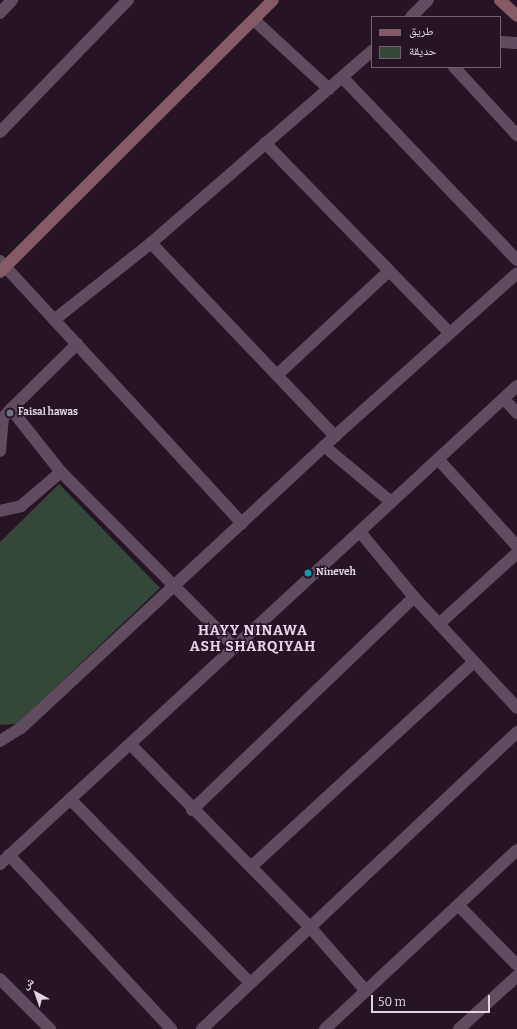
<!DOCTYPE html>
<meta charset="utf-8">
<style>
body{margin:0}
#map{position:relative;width:517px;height:1029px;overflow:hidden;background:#261425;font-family:Bitter,"Noto Naskh Arabic",serif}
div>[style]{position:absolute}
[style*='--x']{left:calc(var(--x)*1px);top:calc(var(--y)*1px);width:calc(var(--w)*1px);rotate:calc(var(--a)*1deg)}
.green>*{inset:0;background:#344739}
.street>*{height:12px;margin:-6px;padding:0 6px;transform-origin:6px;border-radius:6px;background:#614c5f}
.secondary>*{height:12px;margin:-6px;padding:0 6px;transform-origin:6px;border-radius:6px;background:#855a65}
.dots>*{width:11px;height:11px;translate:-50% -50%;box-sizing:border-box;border:2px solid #261425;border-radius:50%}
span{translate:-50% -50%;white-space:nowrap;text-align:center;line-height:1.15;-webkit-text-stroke:3px #261425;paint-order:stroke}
.poi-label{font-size:10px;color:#e1d4df;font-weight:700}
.left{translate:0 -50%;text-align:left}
.district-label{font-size:14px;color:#ecd3e9;font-weight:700;letter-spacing:1px}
.legend{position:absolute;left:371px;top:16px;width:130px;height:52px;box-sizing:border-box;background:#261425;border:1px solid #71616f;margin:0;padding:5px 7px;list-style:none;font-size:12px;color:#e1d4df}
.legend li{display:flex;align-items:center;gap:8px;height:20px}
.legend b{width:20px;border:1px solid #71616f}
.north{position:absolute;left:16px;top:973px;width:40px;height:40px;-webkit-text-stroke:3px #261425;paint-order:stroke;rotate:320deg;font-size:11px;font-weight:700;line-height:16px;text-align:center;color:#e1d4df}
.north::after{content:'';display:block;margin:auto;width:14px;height:18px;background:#e1d4df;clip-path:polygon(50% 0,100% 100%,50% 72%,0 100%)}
.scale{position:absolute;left:371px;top:995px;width:119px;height:18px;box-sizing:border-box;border:2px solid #e1d4df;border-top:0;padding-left:5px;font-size:12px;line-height:14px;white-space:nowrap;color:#e1d4df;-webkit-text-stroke:3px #261425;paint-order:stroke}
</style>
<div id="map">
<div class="green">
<div style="clip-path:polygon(59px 484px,160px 588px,17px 724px,0 725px,0 542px)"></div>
</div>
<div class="street">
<div style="--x:0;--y:13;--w:18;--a:-47"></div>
<div style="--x:411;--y:17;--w:24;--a:-45"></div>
<div style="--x:254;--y:20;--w:102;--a:42.6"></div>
<div style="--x:500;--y:42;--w:17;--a:3"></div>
<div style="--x:454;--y:67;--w:93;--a:47.2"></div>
<div style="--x:342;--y:77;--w:253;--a:46.3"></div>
<div style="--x:0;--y:132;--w:184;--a:-45.9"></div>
<div style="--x:265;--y:143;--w:265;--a:45.8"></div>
<div style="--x:151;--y:243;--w:267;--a:46.4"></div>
<div style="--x:0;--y:261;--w:357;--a:47.3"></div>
<div style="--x:54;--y:320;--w:124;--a:-38.4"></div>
<div style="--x:151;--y:243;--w:293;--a:-41"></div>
<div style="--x:277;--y:375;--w:153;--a:-42.9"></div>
<div style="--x:504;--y:399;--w:19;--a:47"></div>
<div style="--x:11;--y:409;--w:93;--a:-44.6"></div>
<div style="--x:324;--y:446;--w:86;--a:39.8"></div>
<div style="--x:0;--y:451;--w:33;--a:-85"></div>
<div style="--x:3;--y:418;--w:12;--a:-48"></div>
<div style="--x:11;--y:409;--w:80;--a:51.6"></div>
<div style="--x:61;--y:472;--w:247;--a:45.2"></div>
<div style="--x:438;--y:459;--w:118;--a:47.8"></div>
<div style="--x:0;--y:511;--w:22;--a:-13"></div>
<div style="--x:21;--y:506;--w:52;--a:-40.4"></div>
<div style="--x:360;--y:532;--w:85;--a:50.3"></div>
<div style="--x:414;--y:597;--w:151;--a:47.1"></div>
<div style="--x:439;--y:624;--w:105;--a:-42.3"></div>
<div style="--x:0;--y:741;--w:25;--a:-32"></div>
<div style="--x:21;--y:728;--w:429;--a:-42.9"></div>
<div style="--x:335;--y:436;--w:244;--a:-41.8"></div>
<div style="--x:130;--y:744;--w:257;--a:45.5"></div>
<div style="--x:310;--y:927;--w:85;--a:48.8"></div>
<div style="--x:70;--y:799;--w:257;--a:45.6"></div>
<div style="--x:192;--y:810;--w:308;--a:-43.8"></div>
<div style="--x:9;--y:855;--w:238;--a:47"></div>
<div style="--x:0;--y:864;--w:704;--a:-42.76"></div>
<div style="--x:252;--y:866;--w:301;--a:-42.6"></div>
<div style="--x:458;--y:905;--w:84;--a:45.5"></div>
<div style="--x:0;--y:979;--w:71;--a:45"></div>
<div style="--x:202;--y:1029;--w:433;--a:-43.3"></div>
<div style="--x:325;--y:1029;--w:262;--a:-43"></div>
<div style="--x:459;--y:1029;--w:79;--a:-42.4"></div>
</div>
<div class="secondary">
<div style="--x:500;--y:0;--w:23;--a:43"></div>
<div style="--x:0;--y:272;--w:385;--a:-44.9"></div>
</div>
<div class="dots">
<div style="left:10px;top:413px;background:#6b7280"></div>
<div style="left:308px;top:573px;background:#0f9aa8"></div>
</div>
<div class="poi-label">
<span class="left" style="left:18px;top:413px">Faisal hawas</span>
<span class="left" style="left:316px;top:573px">Nineveh</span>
</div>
<div class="district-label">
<span style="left:253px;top:639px">HAYY NINAWA<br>ASH SHARQIYAH</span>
</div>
<ul class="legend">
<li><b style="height:5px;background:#855a65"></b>طريق</li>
<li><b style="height:11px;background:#344739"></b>حديقة</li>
</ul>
<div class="north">ش</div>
<div class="scale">50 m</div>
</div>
